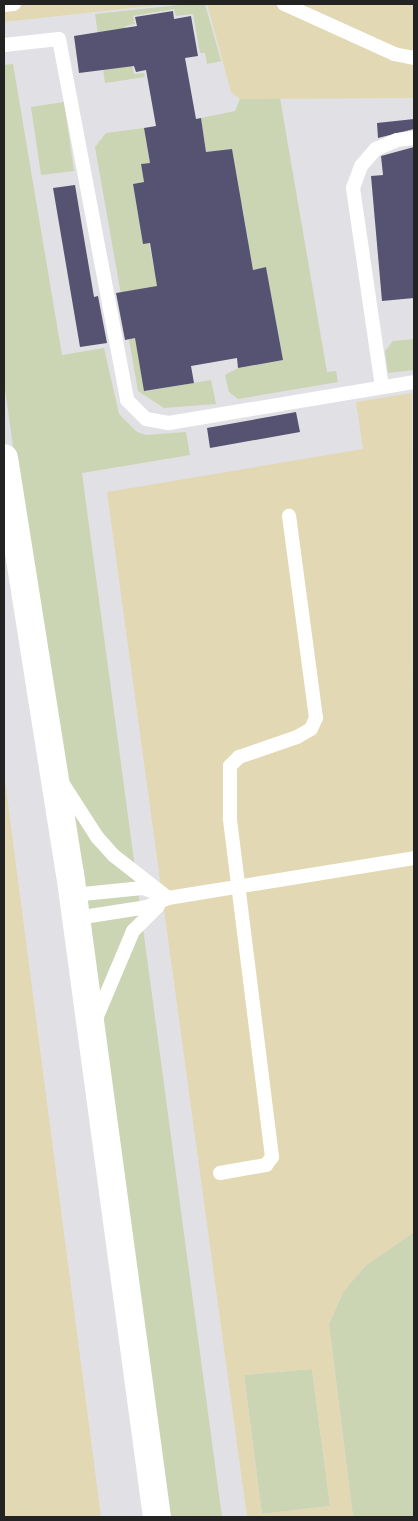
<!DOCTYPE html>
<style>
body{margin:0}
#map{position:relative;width:418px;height:1521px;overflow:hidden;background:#e1e1e5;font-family:"Source Serif 4",serif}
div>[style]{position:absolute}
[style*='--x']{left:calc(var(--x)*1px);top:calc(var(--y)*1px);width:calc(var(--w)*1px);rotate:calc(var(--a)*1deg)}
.green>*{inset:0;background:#cbd4b3}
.sand>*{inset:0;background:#e2d8b3}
.building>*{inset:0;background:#565272}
.service>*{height:14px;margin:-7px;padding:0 7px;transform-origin:7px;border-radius:7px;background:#fff}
.minor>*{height:28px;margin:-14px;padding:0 14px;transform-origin:14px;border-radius:14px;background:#fff}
span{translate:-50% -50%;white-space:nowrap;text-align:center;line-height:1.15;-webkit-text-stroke:5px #e1e1e5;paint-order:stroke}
.frame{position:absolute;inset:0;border:5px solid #232324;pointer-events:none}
</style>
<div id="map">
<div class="green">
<div style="clip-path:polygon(188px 4px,205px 4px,221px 61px,207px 64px,205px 53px,200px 53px,193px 14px,176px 16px,174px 9px,133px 16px,135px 24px,125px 26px,134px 74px,144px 73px,145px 77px,105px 83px,95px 14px)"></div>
<div style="clip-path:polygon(13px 64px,62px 355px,104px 348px,119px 414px,137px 432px,146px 435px,186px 432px,190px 455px,82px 473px,222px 1517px,163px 1517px,4px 382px,4px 65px)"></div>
<div style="clip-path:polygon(280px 98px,327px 372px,336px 371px,338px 382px,238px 399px,229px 392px,225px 375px,238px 368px,283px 360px,266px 267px,224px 275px,248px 239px,242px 205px,206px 152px,201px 118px,235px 111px,240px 99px)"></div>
<div style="clip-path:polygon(64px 102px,74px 171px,41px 175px,31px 107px)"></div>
<div style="clip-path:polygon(144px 128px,150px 163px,141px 164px,144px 182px,133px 184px,143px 243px,149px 243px,154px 269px,170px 267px,145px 391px,211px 380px,216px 404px,164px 408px,138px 391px,95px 147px,106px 133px)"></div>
<div style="clip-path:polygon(414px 339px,414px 370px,388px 373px,385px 351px,393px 341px)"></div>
<div style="clip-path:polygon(414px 1232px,414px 1517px,353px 1517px,329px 1324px,343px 1292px,365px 1266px)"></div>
<div style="clip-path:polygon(312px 1369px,330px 1506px,262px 1514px,244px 1375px)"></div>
</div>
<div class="sand">
<div style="clip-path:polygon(4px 4px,167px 4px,4px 22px)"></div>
<div style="clip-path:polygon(207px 4px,414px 4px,414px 98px,240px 99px,231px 92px)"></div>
<div style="clip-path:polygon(evenodd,412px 393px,414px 1232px,365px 1266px,343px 1292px,329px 1324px,353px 1517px,247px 1517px,107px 492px,363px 449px,356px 402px,412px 393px,312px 1369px,330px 1506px,262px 1514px,244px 1375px,312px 1369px)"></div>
<div style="clip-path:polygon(4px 773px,101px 1517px,4px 1517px)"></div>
</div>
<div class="building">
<div style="clip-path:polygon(173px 11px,174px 19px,191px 16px,198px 56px,185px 58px,196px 119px,201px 118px,206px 152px,232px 149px,253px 270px,266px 267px,283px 360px,238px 368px,237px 358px,191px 366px,194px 383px,144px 391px,135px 338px,125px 340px,116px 293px,157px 286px,150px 243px,143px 244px,133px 184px,144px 182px,141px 164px,150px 163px,144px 128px,156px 126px,146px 70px,136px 72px,134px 66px,79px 73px,74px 36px,137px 26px,135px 17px)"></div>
<div style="clip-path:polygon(414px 119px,414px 129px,378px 138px,377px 123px)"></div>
<div style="clip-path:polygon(414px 147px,414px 298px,382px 301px,371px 176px,383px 175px,381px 156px)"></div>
<div style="clip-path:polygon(75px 185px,94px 297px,98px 296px,107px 343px,80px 347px,53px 188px)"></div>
<div style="clip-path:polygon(296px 412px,300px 432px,210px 448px,207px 428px)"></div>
</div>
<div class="service">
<div style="--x:284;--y:4;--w:121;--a:24.4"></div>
<div style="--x:394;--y:54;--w:20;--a:11"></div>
<div style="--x:4;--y:5;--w:10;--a:-6"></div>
<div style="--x:4;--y:45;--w:55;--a:-6.2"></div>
<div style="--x:59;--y:39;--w:367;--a:79.3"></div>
<div style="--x:127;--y:400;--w:27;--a:45"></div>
<div style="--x:146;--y:419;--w:23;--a:10"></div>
<div style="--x:169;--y:423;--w:248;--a:-9.5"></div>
<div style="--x:382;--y:387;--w:201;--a:-98.3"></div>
<div style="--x:353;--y:188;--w:23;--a:-70"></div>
<div style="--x:361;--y:166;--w:23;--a:-49"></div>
<div style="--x:376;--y:149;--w:23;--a:-23"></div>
<div style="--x:397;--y:140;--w:17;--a:-7"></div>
<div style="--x:63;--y:784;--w:63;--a:57.3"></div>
<div style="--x:97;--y:837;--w:24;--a:48"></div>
<div style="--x:113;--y:855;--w:70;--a:38"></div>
<div style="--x:73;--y:895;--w:70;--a:-5.7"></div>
<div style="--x:143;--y:888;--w:12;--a:20"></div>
<div style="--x:77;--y:918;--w:71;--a:-8.9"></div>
<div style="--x:147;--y:907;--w:23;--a:-23"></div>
<div style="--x:168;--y:898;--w:249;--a:-9.2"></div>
<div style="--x:95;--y:1021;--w:98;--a:-67.1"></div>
<div style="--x:133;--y:931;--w:35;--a:-45"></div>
<div style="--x:220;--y:1173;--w:47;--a:-9.9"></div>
<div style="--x:266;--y:1165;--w:10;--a:-53"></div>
<div style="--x:272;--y:1157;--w:342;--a:-97.1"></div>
<div style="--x:230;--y:818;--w:52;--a:-90"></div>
<div style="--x:230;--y:766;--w:13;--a:-45"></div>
<div style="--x:239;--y:757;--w:61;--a:-19"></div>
<div style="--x:297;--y:737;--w:16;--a:-30"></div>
<div style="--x:311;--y:729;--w:12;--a:-66"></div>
<div style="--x:316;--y:718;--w:204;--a:-97.6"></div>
</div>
<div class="minor">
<div style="--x:4;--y:458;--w:420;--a:81"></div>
<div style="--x:70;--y:873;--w:650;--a:82.31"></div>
</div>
<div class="frame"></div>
</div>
